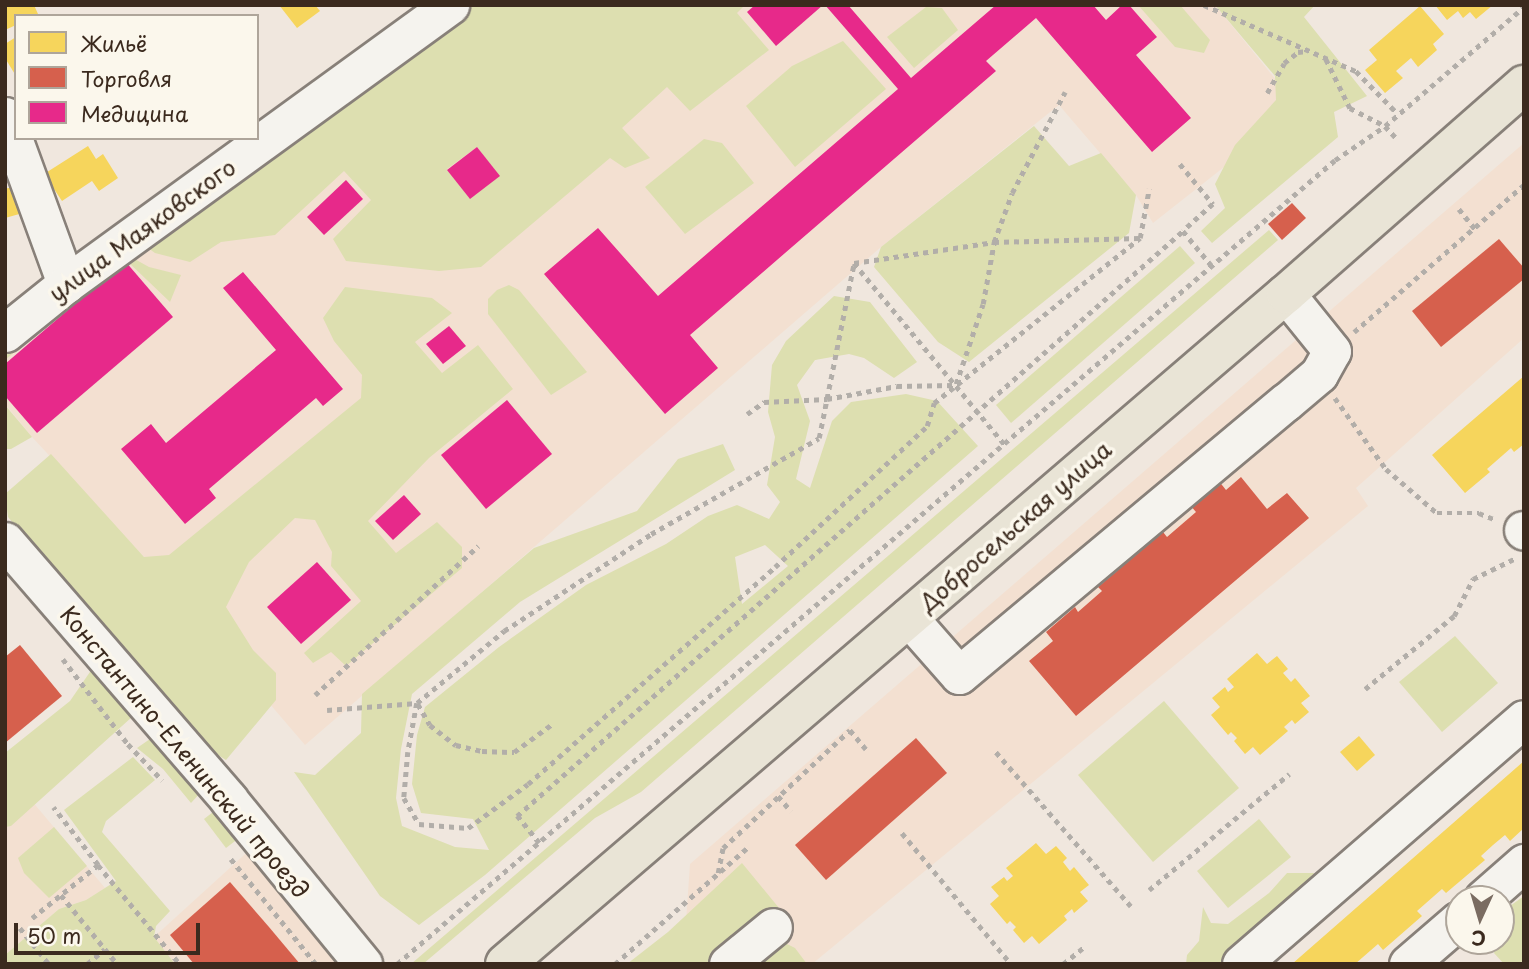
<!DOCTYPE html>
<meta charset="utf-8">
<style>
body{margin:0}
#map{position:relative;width:1529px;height:969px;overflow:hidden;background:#f0e7de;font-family:"Playpen Sans",sans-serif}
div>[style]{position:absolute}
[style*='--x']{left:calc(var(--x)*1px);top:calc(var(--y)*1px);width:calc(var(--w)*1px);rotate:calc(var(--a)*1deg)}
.built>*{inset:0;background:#f3e0d1}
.green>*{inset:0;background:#dddfb0}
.homes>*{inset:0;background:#f6d55c}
.shops>*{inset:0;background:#d6604d}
.health>*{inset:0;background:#e7298a}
.path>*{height:4.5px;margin-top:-2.25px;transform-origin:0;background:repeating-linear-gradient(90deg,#b2aea9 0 5px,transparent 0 10px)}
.roads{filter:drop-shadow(2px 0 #888079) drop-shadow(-2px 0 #888079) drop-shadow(0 2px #888079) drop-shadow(0 -2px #888079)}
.minor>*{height:37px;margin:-18.5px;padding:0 18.5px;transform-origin:18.5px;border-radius:18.5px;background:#f5f3ee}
.major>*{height:38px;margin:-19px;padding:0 19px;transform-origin:19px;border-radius:19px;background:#e9e4d6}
span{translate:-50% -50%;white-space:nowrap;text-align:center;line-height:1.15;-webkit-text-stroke:7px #fbf7ec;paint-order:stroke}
.street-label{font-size:23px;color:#3b2a1e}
.frame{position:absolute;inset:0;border:7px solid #3b2a1e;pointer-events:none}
.legend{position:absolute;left:14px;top:14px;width:245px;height:126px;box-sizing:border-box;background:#fbf7ec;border:2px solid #aea59a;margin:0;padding:9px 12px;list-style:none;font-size:21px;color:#3b2a1e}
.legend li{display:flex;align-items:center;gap:14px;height:35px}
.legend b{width:35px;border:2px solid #aea59a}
.north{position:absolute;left:1445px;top:885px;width:70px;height:70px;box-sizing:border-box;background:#fbf7ec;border:2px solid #aea59a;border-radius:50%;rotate:184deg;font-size:19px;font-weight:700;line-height:28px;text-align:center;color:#3b2a1e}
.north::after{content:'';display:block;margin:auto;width:24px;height:32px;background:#7a6c61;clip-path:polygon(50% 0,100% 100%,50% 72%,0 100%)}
.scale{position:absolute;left:14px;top:923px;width:186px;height:32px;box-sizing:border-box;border:4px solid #3b2a1e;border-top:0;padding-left:9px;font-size:21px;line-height:24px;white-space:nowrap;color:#3b2a1e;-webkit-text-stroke:5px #fbf7ec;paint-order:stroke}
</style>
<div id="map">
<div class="built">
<div style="clip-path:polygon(697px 5px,1215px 5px,1299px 108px,1153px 223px,1136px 195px,1059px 105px,881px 247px,305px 745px,144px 557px,32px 437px,5px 404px,5px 347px,122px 252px)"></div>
<div style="clip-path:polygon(1524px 143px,1524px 338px,1356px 488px,1368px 506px,812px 964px,683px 964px,690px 864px)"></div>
<div style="clip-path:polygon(5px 769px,105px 888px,86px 900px,59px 909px,5px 955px)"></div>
<div style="clip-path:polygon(254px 846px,352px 964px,175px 964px,154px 937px)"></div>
</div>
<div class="green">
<div style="clip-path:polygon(evenodd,475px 5px,745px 5px,737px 13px,769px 50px,690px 111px,667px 87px,622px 128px,650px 158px,625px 168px,610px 158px,481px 267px,439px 271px,346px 261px,333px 239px,371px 200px,344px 171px,275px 235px,221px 242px,190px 262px,155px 253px,141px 243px,475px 5px,477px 147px,499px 176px,447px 170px,447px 169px,477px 147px)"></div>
<div style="clip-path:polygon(1138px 5px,1180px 5px,1210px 40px,1204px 53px,1175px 47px)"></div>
<div style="clip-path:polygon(1215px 5px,1315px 5px,1304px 17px,1367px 96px,1334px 112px,1338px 137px,1212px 243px,1201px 231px,1225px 208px,1215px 184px,1235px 145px,1276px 100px,1275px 76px)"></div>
<div style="clip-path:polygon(926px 7px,942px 8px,958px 30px,914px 68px,887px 37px)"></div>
<div style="clip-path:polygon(843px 41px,886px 89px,795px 167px,746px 106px,792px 66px)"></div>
<div style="clip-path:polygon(1034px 126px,1069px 166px,1101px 153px,1136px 195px,1129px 233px,969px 362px,938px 342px,874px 267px,881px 247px)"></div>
<div style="clip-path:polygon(704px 139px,722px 143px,754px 183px,685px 234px,645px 187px)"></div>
<div style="clip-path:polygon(1269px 230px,1278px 240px,641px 792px,595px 818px,423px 964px,411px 964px)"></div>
<div style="clip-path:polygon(1180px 246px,1195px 263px,1011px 423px,996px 405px)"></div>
<div style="clip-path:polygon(122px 252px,149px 267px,181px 275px,170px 302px,125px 259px,5px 360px,5px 347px)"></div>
<div style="clip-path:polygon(509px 285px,519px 290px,587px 372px,551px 395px,488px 314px,488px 299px,497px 290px)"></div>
<div style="clip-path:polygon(345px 287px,432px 298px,452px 313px,415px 342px,442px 373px,478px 345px,513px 389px,429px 458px,368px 521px,396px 553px,437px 522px,462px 547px,462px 568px,346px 666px,331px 652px,313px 663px,304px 653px,361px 601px,331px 566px,332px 552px,315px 520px,295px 518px,249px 562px,226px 607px,253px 650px,276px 673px,276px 700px,226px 760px,205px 747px,8px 517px,5px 494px,51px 454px,144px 557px,169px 555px,361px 398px,362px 375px,334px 341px,323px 318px)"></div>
<div style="clip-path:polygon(evenodd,834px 296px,870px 302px,917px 362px,894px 378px,864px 358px,849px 354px,815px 360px,797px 385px,810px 421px,796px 479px,810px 488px,832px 421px,851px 402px,906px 394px,937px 401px,978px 446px,485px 875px,419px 925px,380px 896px,294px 772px,315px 775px,361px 733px,362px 694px,534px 548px,637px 511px,678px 459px,723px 444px,735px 470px,520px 602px,412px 694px,401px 749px,396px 798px,402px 826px,455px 847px,489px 850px,473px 819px,421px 813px,412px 784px,417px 735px,425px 707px,499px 647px,586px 585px,666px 544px,708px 516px,737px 505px,769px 519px,780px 502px,767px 485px,775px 437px,768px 412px,772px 365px,786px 341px,834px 296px,765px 545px,788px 566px,742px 604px,735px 557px,765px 545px)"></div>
<div style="clip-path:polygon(5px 405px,32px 437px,11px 449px,5px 449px)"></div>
<div style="clip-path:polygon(1455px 636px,1498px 683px,1442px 732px,1399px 682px)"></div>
<div style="clip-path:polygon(92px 669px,132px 717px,11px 826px,5px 827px,5px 753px,70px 701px)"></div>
<div style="clip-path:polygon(1164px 701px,1239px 788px,1153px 862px,1078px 775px)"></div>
<div style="clip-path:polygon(150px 739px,171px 751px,201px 792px,191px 803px,163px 769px,137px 748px)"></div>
<div style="clip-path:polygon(133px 757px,155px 780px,106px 821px,102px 832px,170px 911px,156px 926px,154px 937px,175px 964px,5px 964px,5px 955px,59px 909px,86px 900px,116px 881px,64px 810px)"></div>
<div style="clip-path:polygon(217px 809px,239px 838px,226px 848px,204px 819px)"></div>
<div style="clip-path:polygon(1259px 819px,1291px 857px,1228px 908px,1197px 871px)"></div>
<div style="clip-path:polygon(54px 827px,87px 866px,49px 898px,24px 873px,18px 858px)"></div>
<div style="clip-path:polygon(742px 863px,779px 908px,715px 964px,627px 964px,668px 932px)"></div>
<div style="clip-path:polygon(1287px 873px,1314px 873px,1309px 895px,1227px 964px,1186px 964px,1187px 955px,1199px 941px,1203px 907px,1211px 923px,1228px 924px,1269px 893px)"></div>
<div style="clip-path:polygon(1524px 896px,1524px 964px,1504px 964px,1494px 953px,1497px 941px,1501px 941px,1503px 911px)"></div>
<div style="clip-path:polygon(783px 942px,795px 948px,807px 964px,747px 964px)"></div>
</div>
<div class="homes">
<div style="clip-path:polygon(5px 5px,34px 5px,38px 14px,16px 16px,16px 25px,5px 30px)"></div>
<div style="clip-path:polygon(279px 5px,315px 5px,320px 11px,297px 28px)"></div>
<div style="clip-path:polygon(1435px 5px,1493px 5px,1476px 19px,1470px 12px,1463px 18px,1458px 11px,1447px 20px)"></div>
<div style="clip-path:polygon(1420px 6px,1444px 34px,1433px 44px,1437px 50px,1418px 67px,1411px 58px,1396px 71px,1403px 78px,1385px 93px,1365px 70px,1377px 60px,1369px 50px)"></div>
<div style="clip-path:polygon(16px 37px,16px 76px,5px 58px,5px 44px)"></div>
<div style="clip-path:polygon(88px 146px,96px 159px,103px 154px,118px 178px,99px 191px,92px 181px,62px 201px,44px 174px)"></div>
<div style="clip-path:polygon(15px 186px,23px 213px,5px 218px,5px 189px)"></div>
<div style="clip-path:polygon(1524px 376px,1524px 444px,1514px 452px,1511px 448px,1487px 469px,1490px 472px,1465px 493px,1432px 455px)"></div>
<div style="clip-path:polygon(1257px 653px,1267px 664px,1277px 656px,1288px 669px,1283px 673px,1291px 682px,1295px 678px,1310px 696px,1301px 703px,1309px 712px,1295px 724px,1292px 720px,1284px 727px,1288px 731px,1260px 755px,1253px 747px,1245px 754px,1234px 741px,1237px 738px,1231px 732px,1228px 735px,1211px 715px,1220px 707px,1212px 698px,1225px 687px,1228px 692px,1234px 687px,1227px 679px)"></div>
<div style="clip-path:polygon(1359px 736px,1375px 755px,1357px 771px,1340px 752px)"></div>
<div style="clip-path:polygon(1524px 761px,1524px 828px,1510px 841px,1505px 835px,1493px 845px,1481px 856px,1485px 860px,1446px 893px,1442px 889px,1417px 911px,1422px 916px,1383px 950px,1378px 944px,1355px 964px,1292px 964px)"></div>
<div style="clip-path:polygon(1036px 843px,1046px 854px,1056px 846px,1067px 858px,1063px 862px,1070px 871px,1074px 867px,1089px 885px,1080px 892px,1088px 901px,1074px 913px,1072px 909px,1064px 916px,1067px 920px,1039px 944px,1032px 936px,1024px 943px,1013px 930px,1016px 927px,1010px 921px,1007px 924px,990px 904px,999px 896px,991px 887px,1004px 877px,1007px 881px,1013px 876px,1006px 868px)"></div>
</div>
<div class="shops">
<div style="clip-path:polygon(1292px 203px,1306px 218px,1282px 240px,1268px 224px)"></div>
<div style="clip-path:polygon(1499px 239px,1524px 268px,1524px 279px,1441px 347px,1412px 311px)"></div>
<div style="clip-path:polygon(1241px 477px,1267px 509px,1287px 493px,1309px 518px,1076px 716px,1029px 661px,1053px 641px,1046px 632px,1075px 607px,1078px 612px,1102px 591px,1098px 587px,1163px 532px,1167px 537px,1196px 512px,1190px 505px,1218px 480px,1226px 490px)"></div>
<div style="clip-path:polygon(20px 645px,62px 696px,5px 743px,5px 657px)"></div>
<div style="clip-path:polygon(916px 738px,947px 773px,826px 880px,795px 845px)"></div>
<div style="clip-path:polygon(230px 882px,269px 927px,300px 964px,194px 964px,170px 935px)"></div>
</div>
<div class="health">
<div style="clip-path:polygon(755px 5px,823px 5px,776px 46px,747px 12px)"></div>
<div style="clip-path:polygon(825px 5px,848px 5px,911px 78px,996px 5px,1093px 5px,1106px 20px,1122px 5px,1129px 5px,1157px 37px,1136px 55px,1191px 118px,1152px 152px,1036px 18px,986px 61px,996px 71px,690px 335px,718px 368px,665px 414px,544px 274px,598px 228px,658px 296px,898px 89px)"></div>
<div style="clip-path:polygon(477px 147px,500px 176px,470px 199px,447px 170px)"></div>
<div style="clip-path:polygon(346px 180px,363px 199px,324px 235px,307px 217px)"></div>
<div style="clip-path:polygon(125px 261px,173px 317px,37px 433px,5px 396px,5px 364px)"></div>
<div style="clip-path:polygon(243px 272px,343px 389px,323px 406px,316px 398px,209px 489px,216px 498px,185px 524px,121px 449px,151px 424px,166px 443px,276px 350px,223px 288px)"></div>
<div style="clip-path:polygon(449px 326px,466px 346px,443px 364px,426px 344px)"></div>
<div style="clip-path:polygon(507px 400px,552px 454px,486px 509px,441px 455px)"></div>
<div style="clip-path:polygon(404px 495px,421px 514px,393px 540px,375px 521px)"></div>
<div style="clip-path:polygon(317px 562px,351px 600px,301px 644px,267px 607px)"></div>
</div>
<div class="path">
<div style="--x:1204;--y:5;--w:166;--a:23.5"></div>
<div style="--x:1356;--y:71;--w:60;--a:45.7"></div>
<div style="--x:1326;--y:59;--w:55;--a:63.9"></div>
<div style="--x:1350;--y:108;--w:39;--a:27"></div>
<div style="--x:1385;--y:126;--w:19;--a:47"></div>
<div style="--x:1267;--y:93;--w:34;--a:-60"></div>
<div style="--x:1284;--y:63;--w:18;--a:-38"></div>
<div style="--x:1298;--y:52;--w:9;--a:-6"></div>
<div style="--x:1180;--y:164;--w:52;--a:50.5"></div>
<div style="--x:1213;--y:204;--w:40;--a:138"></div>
<div style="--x:1183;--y:231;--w:45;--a:50.4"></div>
<div style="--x:1459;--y:209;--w:26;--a:51"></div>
<div style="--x:854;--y:263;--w:142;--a:-8.5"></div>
<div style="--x:994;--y:242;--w:145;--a:-1.6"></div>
<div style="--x:854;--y:263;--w:236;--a:50.3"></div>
<div style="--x:1354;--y:332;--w:225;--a:-40.9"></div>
<div style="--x:956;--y:384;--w:84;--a:-71.4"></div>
<div style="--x:983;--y:304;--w:63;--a:-79.9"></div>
<div style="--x:994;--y:242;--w:52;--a:-69.8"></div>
<div style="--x:1012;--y:193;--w:114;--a:-62.3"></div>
<div style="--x:1335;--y:398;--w:87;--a:54.3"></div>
<div style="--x:1386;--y:469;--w:67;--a:40.8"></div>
<div style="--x:1437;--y:513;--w:42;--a:0"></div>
<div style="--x:1479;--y:513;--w:18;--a:22"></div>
<div style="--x:747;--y:414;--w:21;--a:-35"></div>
<div style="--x:764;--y:402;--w:63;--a:-2.7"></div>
<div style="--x:827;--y:399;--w:71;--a:-10.5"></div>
<div style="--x:897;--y:386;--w:57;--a:-1"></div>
<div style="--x:63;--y:659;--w:107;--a:52.6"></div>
<div style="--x:128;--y:744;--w:50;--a:46.6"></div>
<div style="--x:1365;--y:689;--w:115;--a:-39.4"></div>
<div style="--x:1454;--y:616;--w:42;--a:-62.8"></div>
<div style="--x:1473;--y:579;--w:46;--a:-26"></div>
<div style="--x:315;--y:695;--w:221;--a:-42.4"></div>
<div style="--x:417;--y:703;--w:50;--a:100.4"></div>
<div style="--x:408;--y:752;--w:46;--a:95"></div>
<div style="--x:404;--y:798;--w:30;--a:60"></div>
<div style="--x:419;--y:824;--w:49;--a:4.7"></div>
<div style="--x:468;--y:828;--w:74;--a:-36.3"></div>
<div style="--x:528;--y:784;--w:329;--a:-41.3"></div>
<div style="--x:775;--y:567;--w:207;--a:-42.8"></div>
<div style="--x:927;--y:426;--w:24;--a:-73"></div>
<div style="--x:934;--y:403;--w:264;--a:-38.7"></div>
<div style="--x:1140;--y:238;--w:50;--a:-79.6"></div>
<div style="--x:418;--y:704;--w:24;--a:60"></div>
<div style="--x:430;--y:725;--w:33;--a:38"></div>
<div style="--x:456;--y:745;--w:27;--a:13"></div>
<div style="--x:482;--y:751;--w:32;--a:2"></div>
<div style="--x:514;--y:752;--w:46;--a:-36.1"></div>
<div style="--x:327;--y:710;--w:90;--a:-4.4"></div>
<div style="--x:417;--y:703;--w:113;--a:-39.6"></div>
<div style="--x:504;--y:631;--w:176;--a:-33.4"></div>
<div style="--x:651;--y:534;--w:193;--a:-29.7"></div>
<div style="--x:819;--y:438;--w:178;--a:-78.7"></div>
<div style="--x:996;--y:752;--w:205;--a:48.8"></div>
<div style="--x:778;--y:796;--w:20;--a:49"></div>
<div style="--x:902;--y:833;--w:170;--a:50.2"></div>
<div style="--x:539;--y:843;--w:35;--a:-129"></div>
<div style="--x:517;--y:816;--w:886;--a:-41.3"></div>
<div style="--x:231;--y:859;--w:135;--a:51"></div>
<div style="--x:98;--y:865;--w:129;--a:50.4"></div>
<div style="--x:718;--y:873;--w:25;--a:-79"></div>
<div style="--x:723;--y:848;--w:173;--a:-42.9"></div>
<div style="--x:850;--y:730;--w:25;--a:50"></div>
<div style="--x:1149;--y:890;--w:182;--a:-39.6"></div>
<div style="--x:61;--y:895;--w:70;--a:50.8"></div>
<div style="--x:32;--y:918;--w:85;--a:-38.8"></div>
<div style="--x:98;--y:865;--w:73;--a:-127.8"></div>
<div style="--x:20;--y:928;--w:46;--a:51.1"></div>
<div style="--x:87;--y:964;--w:23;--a:-40"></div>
<div style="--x:105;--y:949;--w:19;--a:51"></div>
<div style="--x:397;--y:964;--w:1235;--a:-40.6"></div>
<div style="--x:1335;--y:160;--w:60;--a:-34.2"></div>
<div style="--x:1385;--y:126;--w:183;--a:-40.6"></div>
<div style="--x:615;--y:964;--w:177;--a:-41.3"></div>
<div style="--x:1063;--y:964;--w:26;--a:-39"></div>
</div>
<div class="roads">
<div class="minor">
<div style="--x:5;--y:116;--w:179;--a:70"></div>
<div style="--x:5;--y:333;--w:78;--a:-38.8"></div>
<div style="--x:66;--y:284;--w:475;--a:-36"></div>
<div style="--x:1523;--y:530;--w:1;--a:45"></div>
<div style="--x:5;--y:541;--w:342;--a:49.1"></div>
<div style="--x:229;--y:800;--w:212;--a:50.7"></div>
<div style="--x:908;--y:617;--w:77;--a:48.7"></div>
<div style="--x:959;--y:675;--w:426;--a:-39.9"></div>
<div style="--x:1286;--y:402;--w:43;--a:-40.3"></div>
<div style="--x:1319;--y:374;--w:26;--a:-61"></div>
<div style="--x:1332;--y:351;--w:73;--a:-128.9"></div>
<div style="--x:1483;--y:899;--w:55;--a:-41.3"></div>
<div style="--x:728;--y:964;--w:58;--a:-39.4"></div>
<div style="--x:1241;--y:964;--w:374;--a:-40.9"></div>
<div style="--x:1408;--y:964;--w:67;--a:-40.8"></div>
</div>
<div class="major">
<div style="--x:505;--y:964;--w:1029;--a:-40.63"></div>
<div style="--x:1286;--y:294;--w:317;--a:-41.3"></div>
</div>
</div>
<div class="street-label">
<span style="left:142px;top:230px;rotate:-36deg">улица Маяковского</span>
<span style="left:1015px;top:526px;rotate:-41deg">Добросельская улица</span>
<span style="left:185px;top:752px;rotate:50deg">Константино-Еленинский проезд</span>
</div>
<div class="frame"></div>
<ul class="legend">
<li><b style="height:19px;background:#f6d55c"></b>Жильё</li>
<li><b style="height:19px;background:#d6604d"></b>Торговля</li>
<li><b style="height:19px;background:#e7298a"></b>Медицина</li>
</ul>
<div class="north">С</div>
<div class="scale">50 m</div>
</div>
